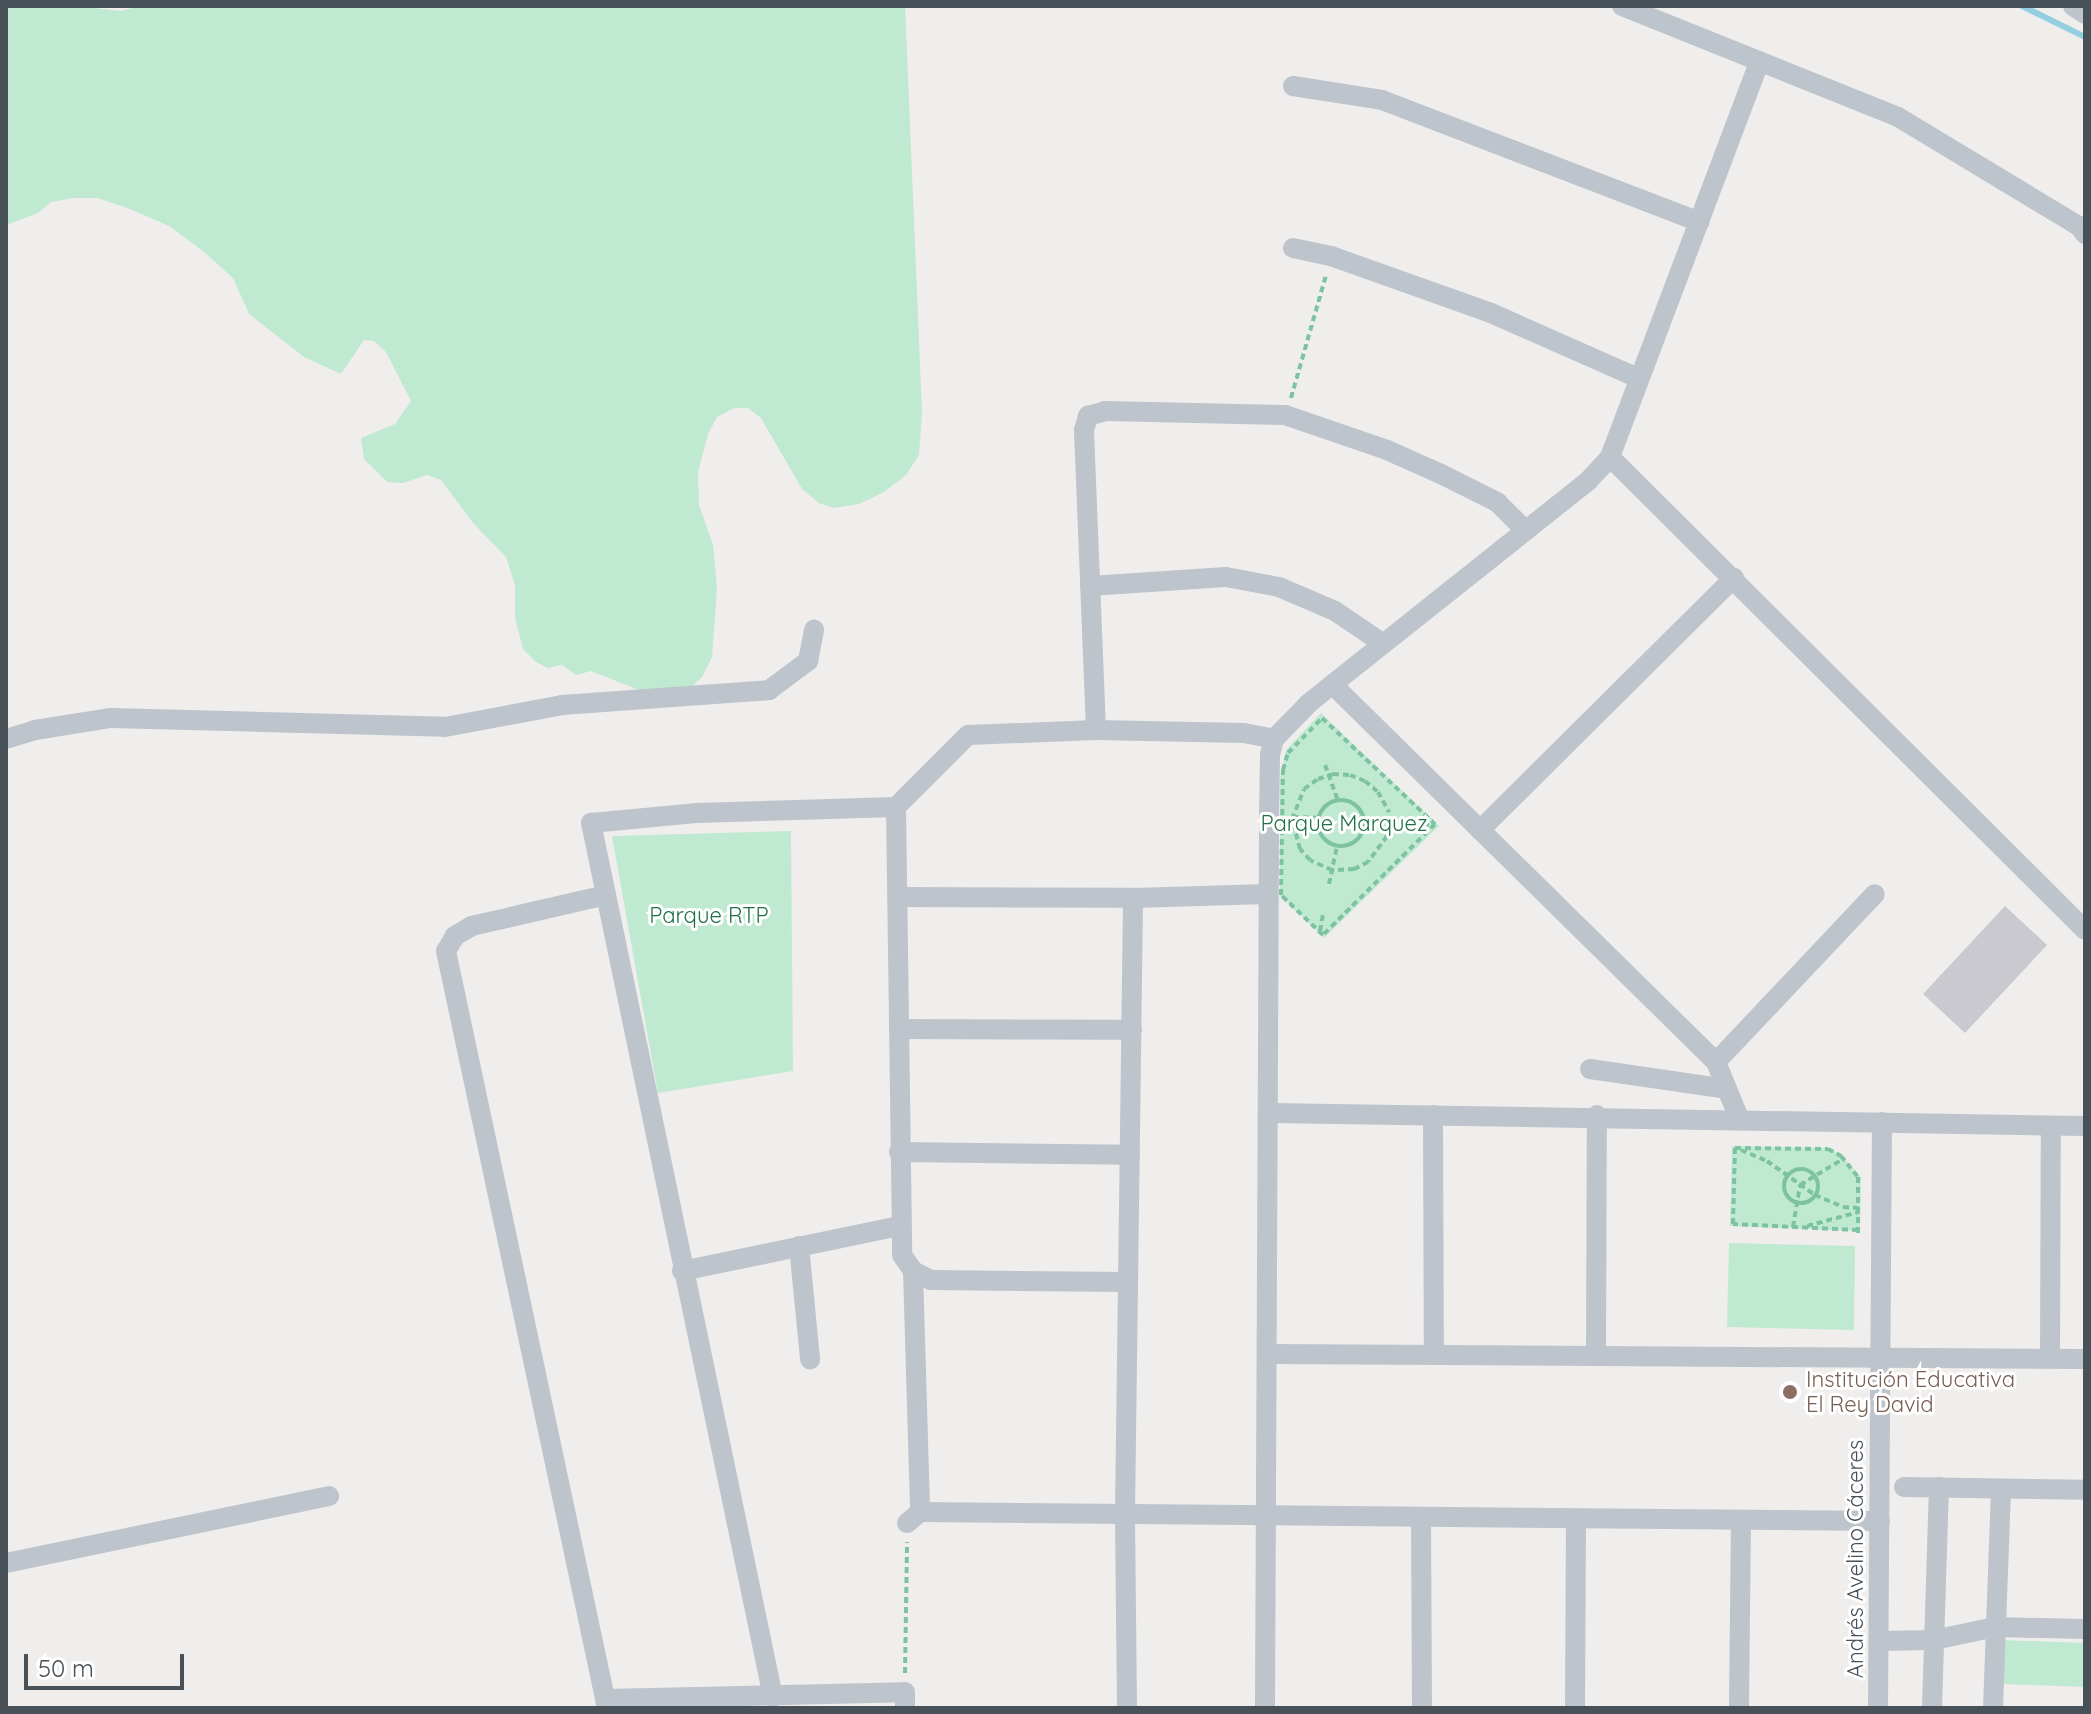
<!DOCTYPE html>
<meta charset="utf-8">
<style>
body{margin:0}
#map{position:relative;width:2091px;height:1714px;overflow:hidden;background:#f0eded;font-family:Quicksand,sans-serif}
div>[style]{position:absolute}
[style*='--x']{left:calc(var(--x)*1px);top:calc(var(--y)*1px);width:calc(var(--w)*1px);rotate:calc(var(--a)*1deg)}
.green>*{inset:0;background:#c0e9d1}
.stream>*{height:6px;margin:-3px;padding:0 3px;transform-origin:3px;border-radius:3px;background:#93cfe0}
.building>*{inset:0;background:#c9c9cf}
.path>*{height:4px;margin-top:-2px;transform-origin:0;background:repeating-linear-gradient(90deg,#7dc2a1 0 6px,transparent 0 10px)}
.path>.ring{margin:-2px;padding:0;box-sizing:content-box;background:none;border:4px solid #7dc2a1;border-radius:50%}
.minor>*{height:20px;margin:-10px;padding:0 10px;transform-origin:10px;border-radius:10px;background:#bdc4cb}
.dots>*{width:22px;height:22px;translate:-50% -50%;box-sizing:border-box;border:4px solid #fff;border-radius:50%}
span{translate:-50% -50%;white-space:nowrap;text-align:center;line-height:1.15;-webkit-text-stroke:6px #fff;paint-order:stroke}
.park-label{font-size:22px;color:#22704a}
.education-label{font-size:22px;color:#785e54}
.left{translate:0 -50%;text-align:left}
.street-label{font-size:22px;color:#485058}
.frame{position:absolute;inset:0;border:8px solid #485058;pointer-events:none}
.scale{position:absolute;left:24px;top:1654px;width:160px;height:36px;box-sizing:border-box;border:4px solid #485058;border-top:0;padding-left:10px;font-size:24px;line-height:28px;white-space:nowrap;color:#485058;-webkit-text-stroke:6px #fff;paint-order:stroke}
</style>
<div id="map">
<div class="green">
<div style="clip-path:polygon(9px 6px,73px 6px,122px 11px,139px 6px,905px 6px,922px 413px,919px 455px,906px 475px,884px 492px,859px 504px,834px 508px,819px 503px,802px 489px,761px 418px,748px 408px,734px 408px,717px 417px,708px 434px,698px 472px,699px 505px,713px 545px,717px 588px,712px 657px,702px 677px,688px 690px,644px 692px,591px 671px,576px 675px,562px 665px,548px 668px,536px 662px,523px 649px,515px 618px,515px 585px,506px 557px,473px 523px,441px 480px,427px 475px,403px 483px,387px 482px,364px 459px,361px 438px,395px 424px,411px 401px,386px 352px,374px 341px,364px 340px,341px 374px,304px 357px,249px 314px,233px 278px,203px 251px,169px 226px,130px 209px,97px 198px,74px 198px,51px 202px,38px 213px,6px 225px,6px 15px)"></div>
<div style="clip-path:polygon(1321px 713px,1439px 826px,1324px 938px,1280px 896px,1280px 778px,1286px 750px)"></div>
<div style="clip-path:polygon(791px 831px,793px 1071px,658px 1093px,612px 836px)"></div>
<div style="clip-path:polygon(1732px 1146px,1829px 1148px,1841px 1155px,1861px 1177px,1860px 1231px,1730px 1226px)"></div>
<div style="clip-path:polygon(1729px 1243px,1855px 1246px,1854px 1330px,1727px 1327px)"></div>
<div style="clip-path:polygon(2002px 1640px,2085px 1643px,2085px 1687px,2001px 1684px)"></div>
</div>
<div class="stream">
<div style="--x:2022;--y:6;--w:70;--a:26.2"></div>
</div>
<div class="building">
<div style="clip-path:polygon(2005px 906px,2047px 945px,1965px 1033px,1923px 994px)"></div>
</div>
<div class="path">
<div style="--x:1291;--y:398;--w:128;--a:-74.1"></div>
<div style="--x:1322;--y:718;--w:155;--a:43.2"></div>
<div style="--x:1435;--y:824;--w:158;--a:135.3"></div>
<div style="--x:1323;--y:935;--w:58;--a:-136.4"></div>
<div style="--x:1281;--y:895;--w:125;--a:-89.1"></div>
<div style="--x:1283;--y:770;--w:18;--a:-74"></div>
<div style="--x:1288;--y:753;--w:49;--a:-45.8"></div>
<div style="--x:1325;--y:765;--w:38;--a:70"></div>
<div class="ring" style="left:1318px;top:800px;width:42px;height:42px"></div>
<div style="--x:1293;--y:817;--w:25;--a:2"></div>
<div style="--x:1364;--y:823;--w:18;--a:3"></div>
<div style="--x:1413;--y:825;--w:20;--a:-3"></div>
<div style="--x:1387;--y:836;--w:32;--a:126"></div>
<div style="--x:1368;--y:862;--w:16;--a:153"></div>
<div style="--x:1354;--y:869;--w:22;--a:177"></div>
<div style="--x:1332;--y:870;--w:24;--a:-156"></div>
<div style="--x:1310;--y:860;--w:15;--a:-132"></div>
<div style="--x:1300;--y:849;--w:31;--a:-105"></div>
<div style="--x:1292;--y:819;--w:32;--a:-68"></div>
<div style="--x:1304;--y:789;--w:17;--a:-36"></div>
<div style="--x:1318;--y:779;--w:16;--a:-18"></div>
<div style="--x:1333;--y:774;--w:17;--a:3"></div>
<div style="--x:1350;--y:775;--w:16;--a:22"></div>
<div style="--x:1365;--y:781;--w:17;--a:40"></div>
<div style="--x:1378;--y:792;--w:23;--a:61"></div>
<div style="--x:1329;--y:884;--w:39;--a:-78"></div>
<div style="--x:1320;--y:931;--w:17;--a:-80"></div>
<div style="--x:1741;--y:1150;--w:28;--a:23"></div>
<div style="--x:1767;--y:1161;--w:59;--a:35.3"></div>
<div style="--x:1815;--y:1195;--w:30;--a:23"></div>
<div style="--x:1843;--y:1207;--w:15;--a:4"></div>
<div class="ring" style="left:1784px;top:1169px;width:30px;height:30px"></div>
<div style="--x:1807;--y:1226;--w:54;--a:-15.1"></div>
<div style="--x:1793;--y:1227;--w:43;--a:-80.5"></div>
<div style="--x:1800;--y:1185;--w:50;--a:-31.2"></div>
<div style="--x:1858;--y:1230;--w:125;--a:-177.3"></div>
<div style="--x:1733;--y:1224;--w:76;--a:-88.5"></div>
<div style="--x:1735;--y:1148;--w:93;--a:0.6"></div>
<div style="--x:1828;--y:1149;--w:15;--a:28"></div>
<div style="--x:1841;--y:1156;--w:27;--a:51"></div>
<div style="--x:1858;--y:1177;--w:58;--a:90"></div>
<div style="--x:905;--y:1673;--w:131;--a:-89.1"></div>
</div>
<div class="minor">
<div style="--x:1622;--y:6;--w:297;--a:21.9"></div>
<div style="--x:1898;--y:117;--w:211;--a:31.1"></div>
<div style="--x:2079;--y:226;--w:10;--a:53"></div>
<div style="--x:2073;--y:6;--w:14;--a:34"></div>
<div style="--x:1293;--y:86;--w:90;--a:8.9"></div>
<div style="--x:1382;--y:100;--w:340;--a:21"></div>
<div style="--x:1293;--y:248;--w:39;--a:12"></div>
<div style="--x:1331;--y:256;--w:170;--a:19.6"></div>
<div style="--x:1491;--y:313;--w:161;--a:23.9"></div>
<div style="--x:1610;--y:457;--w:670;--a:44.88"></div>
<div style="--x:1090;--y:586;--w:136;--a:-3.8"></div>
<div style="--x:1226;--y:577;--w:54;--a:10.7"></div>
<div style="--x:1279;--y:587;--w:61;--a:23.2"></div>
<div style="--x:1335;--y:611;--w:57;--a:34.2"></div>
<div style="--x:1333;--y:685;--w:537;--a:44.55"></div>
<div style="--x:1716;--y:1062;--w:61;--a:67.7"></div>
<div style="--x:1096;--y:730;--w:300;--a:-92.3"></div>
<div style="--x:1084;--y:430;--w:15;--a:-74"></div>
<div style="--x:1088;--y:416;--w:18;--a:-16"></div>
<div style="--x:1105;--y:411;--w:180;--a:1.3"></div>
<div style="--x:1285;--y:415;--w:108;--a:18.9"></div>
<div style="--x:1387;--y:450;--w:59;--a:24"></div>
<div style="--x:1441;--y:474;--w:63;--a:26.6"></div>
<div style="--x:1497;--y:502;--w:38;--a:45"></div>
<div style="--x:6;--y:739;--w:30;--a:-17"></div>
<div style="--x:35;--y:730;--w:77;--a:-9"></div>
<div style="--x:111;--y:718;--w:334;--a:1.5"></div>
<div style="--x:445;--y:727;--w:119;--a:-10.6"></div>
<div style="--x:562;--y:705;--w:208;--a:-4.1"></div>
<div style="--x:769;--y:690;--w:49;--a:-36.6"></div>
<div style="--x:808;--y:661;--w:32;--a:-79"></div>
<div style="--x:896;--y:807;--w:448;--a:89.2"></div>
<div style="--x:902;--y:1255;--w:19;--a:55"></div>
<div style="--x:913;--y:1271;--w:20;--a:27"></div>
<div style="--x:931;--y:1280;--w:197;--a:0.6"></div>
<div style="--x:1480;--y:830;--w:358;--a:-44.8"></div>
<div style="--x:606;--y:895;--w:138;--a:167"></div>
<div style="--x:472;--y:926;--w:20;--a:150"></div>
<div style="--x:455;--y:936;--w:17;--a:121"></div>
<div style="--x:446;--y:951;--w:774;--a:77.99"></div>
<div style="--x:898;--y:897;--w:235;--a:0.2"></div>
<div style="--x:1133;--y:898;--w:135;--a:-1.7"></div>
<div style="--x:899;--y:1029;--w:233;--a:0.2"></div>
<div style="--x:1716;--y:1062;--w:231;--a:-46.6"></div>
<div style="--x:1590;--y:1069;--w:138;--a:8.3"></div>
<div style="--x:1268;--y:1113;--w:817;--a:0.91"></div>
<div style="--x:1433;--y:1115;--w:240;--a:89.8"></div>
<div style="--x:899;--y:1152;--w:231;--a:0.7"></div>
<div style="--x:799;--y:1246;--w:114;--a:84.4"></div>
<div style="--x:682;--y:1271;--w:223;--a:-11.7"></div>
<div style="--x:913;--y:1271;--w:241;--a:88.3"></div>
<div style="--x:1267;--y:1354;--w:818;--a:0.35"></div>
<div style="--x:1596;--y:1355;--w:240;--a:-89.8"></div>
<div style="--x:2050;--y:1358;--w:232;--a:-89.8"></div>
<div style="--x:1904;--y:1487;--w:181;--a:0.9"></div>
<div style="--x:1421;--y:1517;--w:191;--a:89.7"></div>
<div style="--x:907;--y:1523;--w:17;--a:-40"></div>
<div style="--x:920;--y:1512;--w:960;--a:0.54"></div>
<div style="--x:6;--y:1563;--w:330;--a:-11.7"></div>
<div style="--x:1879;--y:1641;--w:55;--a:-1"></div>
<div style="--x:1934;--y:1640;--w:62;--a:-12"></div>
<div style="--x:1995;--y:1627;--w:90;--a:1.3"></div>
<div style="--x:773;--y:1697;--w:893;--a:-101.76"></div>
<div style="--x:591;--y:823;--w:105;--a:-5.4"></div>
<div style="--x:696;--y:813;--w:200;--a:-1.7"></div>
<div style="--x:896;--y:807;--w:102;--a:-45"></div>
<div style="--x:968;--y:735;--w:128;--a:-2.2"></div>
<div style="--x:1096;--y:730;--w:148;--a:1.2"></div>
<div style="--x:1244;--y:733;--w:31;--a:11"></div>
<div style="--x:605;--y:1699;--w:300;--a:-1.3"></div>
<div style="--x:905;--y:1692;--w:16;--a:90"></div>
<div style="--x:1127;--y:1708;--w:195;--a:-90.6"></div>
<div style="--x:1125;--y:1513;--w:615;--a:-89.25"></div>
<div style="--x:1265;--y:1708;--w:893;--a:-89.74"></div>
<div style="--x:1269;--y:815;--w:60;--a:-89"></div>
<div style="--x:1270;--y:755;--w:16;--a:-76"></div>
<div style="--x:1274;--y:739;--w:50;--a:-45.8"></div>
<div style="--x:1309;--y:703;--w:357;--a:-38.5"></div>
<div style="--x:1588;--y:481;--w:33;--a:-47"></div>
<div style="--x:1610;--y:457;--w:423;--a:-69.3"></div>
<div style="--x:1575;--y:1708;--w:189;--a:-89.7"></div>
<div style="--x:1739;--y:1708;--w:187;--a:-89.4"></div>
<div style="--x:1878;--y:1708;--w:586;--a:-89.61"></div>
<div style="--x:1932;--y:1708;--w:221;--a:-88.2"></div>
<div style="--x:1993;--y:1708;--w:219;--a:-87.9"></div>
</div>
<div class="dots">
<div style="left:1790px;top:1392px;background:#8d6e63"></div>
</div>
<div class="park-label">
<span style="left:1344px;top:824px">Parque Marquez</span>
<span style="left:709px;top:916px">Parque RTP</span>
</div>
<div class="education-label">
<span class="left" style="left:1806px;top:1392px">Institución Educativa<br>El Rey David</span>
</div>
<div class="street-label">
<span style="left:1856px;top:1559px;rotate:-90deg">Andrés Avelino Cáceres</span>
</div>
<div class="frame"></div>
<div class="scale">50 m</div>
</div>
